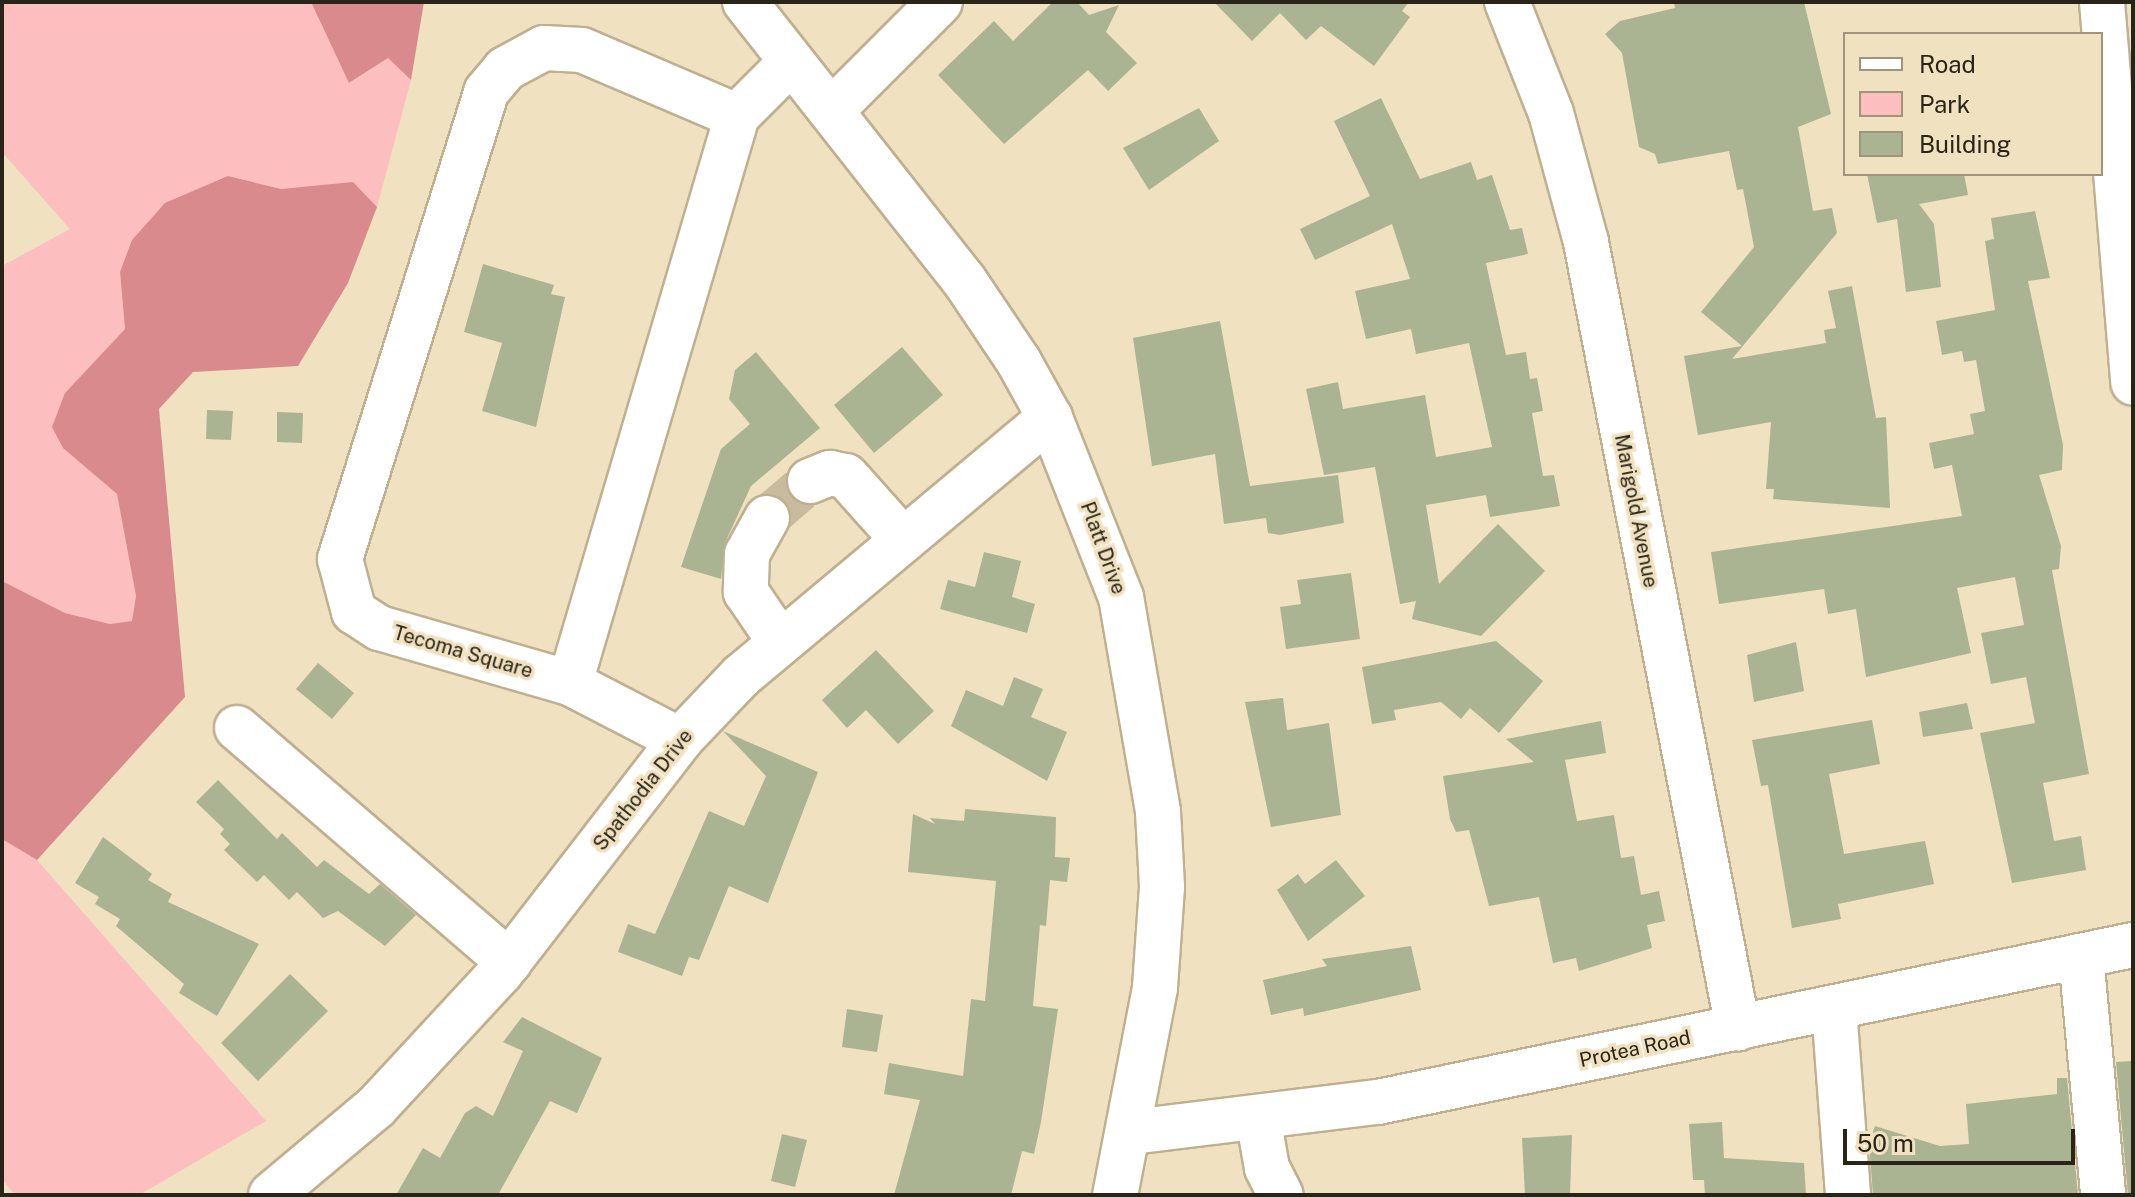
<!DOCTYPE html>
<style>
body{margin:0}
#map{position:relative;width:2135px;height:1197px;overflow:hidden;background:#f0e1c0;font-family:"Public Sans",sans-serif}
div>[style]{position:absolute}
[style*='--x']{left:calc(var(--x)*1px);top:calc(var(--y)*1px);width:calc(var(--w)*1px);rotate:calc(var(--a)*1deg)}
.green>*{inset:0;background:#fcbebe}
.forest>*{inset:0;background:#d98a8c}
.building>*{inset:0;background:#aab493}
.minor-tunnel>*{height:44px;margin-top:-22px;transform-origin:0;background:repeating-linear-gradient(90deg,#c8bb9e 0 44px,transparent 0 66px)}
.roads{filter:drop-shadow(2px 0 #beb090) drop-shadow(-2px 0 #beb090) drop-shadow(0 2px #beb090) drop-shadow(0 -2px #beb090)}
.minor>*{height:44px;margin:-22px;padding:0 22px;transform-origin:22px;border-radius:22px;background:#fff}
span{translate:-50% -50%;white-space:nowrap;text-align:center;line-height:1.15;-webkit-text-stroke:7px #f0e1c0;paint-order:stroke}
.street-label{font-size:20px;color:#292417}
.frame{position:absolute;inset:0;border:4px solid #292417;pointer-events:none}
.legend{position:absolute;left:1843px;top:32px;width:260px;height:144px;box-sizing:border-box;background:#f0e1c0;border:2px solid #a0957c;margin:0;padding:10px 14px;list-style:none;font-size:24px;color:#292417}
.legend li{display:flex;align-items:center;gap:16px;height:40px}
.legend b{width:40px;border:2px solid #a0957c}
.scale{position:absolute;left:1843px;top:1129px;width:232px;height:36px;box-sizing:border-box;border:4px solid #292417;border-top:0;padding-left:10px;font-size:24px;line-height:28px;white-space:nowrap;color:#292417;-webkit-text-stroke:6px #f0e1c0;paint-order:stroke}
</style>
<div id="map">
<div class="green">
<div style="clip-path:polygon(2px 2px,311px 2px,350px 83px,388px 58px,411px 80px,377px 207px,353px 183px,280px 189px,228px 176px,120px 273px,125px 329px,65px 393px,63px 448px,117px 494px,136px 596px,132px 621px,110px 624px,65px 613px,2px 581px,2px 266px,70px 229px,2px 152px)"></div>
<div style="clip-path:polygon(2px 839px,37px 860px,266px 1121px,139px 1195px,15px 1195px,2px 1179px)"></div>
</div>
<div class="forest">
<div style="clip-path:polygon(311px 2px,424px 2px,411px 80px,388px 58px,349px 83px)"></div>
<div style="clip-path:polygon(228px 176px,281px 189px,353px 182px,377px 207px,348px 283px,298px 366px,193px 372px,159px 409px,185px 697px,37px 860px,2px 839px,2px 581px,65px 613px,110px 624px,132px 621px,136px 596px,117px 494px,63px 448px,52px 427px,65px 393px,125px 329px,120px 272px,132px 240px,165px 203px)"></div>
</div>
<div class="building">
<div style="clip-path:polygon(1053px 2px,1077px 2px,1089px 15px,1119px 5px,1106px 32px,1137px 63px,1108px 91px,1088px 70px,1004px 144px,938px 75px,994px 21px,1013px 41px)"></div>
<div style="clip-path:polygon(1214px 2px,1409px 2px,1402px 11px,1410px 17px,1374px 66px,1321px 26px,1306px 40px,1280px 13px,1252px 41px)"></div>
<div style="clip-path:polygon(1674px 2px,1804px 2px,1831px 114px,1798px 127px,1813px 211px,1832px 208px,1837px 233px,1732px 359px,1826px 343px,1824px 330px,1836px 328px,1828px 291px,1852px 286px,1876px 418px,1886px 417px,1890px 508px,1773px 499px,1774px 489px,1766px 489px,1771px 422px,1698px 435px,1684px 356px,1742px 346px,1701px 312px,1754px 247px,1743px 189px,1737px 190px,1729px 151px,1658px 164px,1655px 154px,1639px 147px,1622px 53px,1605px 34px,1620px 21px,1675px 8px)"></div>
<div style="clip-path:polygon(1381px 98px,1420px 179px,1471px 162px,1477px 180px,1492px 175px,1510px 230px,1522px 228px,1528px 254px,1486px 263px,1506px 355px,1526px 352px,1530px 379px,1537px 378px,1543px 411px,1532px 413px,1543px 476px,1554px 475px,1560px 506px,1490px 517px,1486px 495px,1426px 505px,1439px 584px,1498px 524px,1545px 571px,1481px 636px,1412px 619px,1416px 601px,1400px 604px,1375px 467px,1324px 475px,1306px 389px,1338px 382px,1343px 409px,1425px 395px,1436px 457px,1492px 447px,1469px 343px,1416px 354px,1411px 329px,1366px 339px,1355px 291px,1410px 279px,1392px 224px,1315px 260px,1300px 229px,1370px 196px,1334px 121px)"></div>
<div style="clip-path:polygon(1199px 108px,1219px 141px,1149px 190px,1123px 148px)"></div>
<div style="clip-path:polygon(1867px 174px,1964px 174px,1968px 195px,1919px 204px,1934px 224px,1941px 287px,1906px 292px,1897px 219px,1877px 223px)"></div>
<div style="clip-path:polygon(2035px 211px,2050px 278px,2028px 281px,2063px 445px,2062px 470px,2039px 475px,2061px 546px,2059px 569px,2052px 570px,2089px 774px,2043px 783px,2054px 841px,2081px 836px,2086px 870px,2012px 883px,1980px 733px,2035px 723px,2026px 677px,1991px 684px,1981px 633px,2024px 625px,2015px 577px,1957px 588px,1971px 653px,1866px 677px,1856px 609px,1828px 614px,1824px 589px,1719px 604px,1711px 552px,1962px 516px,1952px 465px,1934px 469px,1929px 443px,1974px 434px,1970px 414px,1985px 411px,1976px 360px,1964px 362px,1962px 351px,1942px 355px,1936px 321px,1995px 310px,1985px 241px,1994px 239px,1991px 218px)"></div>
<div style="clip-path:polygon(483px 264px,554px 285px,551px 294px,565px 297px,536px 427px,482px 411px,502px 343px,464px 332px)"></div>
<div style="clip-path:polygon(1220px 321px,1250px 486px,1338px 475px,1344px 523px,1280px 535px,1268px 533px,1266px 518px,1224px 524px,1215px 454px,1152px 466px,1133px 338px)"></div>
<div style="clip-path:polygon(902px 347px,943px 395px,874px 453px,834px 405px)"></div>
<div style="clip-path:polygon(756px 352px,820px 428px,751px 486px,725px 543px,721px 579px,681px 567px,721px 449px,750px 424px,729px 399px,735px 370px)"></div>
<div style="clip-path:polygon(207px 410px,233px 411px,231px 440px,206px 439px)"></div>
<div style="clip-path:polygon(277px 412px,303px 413px,302px 443px,277px 442px)"></div>
<div style="clip-path:polygon(984px 552px,1021px 561px,1012px 597px,1035px 604px,1027px 633px,940px 609px,948px 580px,975px 587px)"></div>
<div style="clip-path:polygon(1351px 573px,1360px 639px,1286px 649px,1280px 607px,1301px 604px,1297px 580px)"></div>
<div style="clip-path:polygon(1496px 641px,1543px 681px,1499px 733px,1470px 708px,1461px 719px,1441px 702px,1394px 710px,1396px 720px,1372px 724px,1362px 667px)"></div>
<div style="clip-path:polygon(1796px 642px,1804px 691px,1754px 702px,1747px 655px)"></div>
<div style="clip-path:polygon(876px 650px,934px 711px,898px 744px,866px 710px,847px 728px,822px 700px)"></div>
<div style="clip-path:polygon(318px 663px,354px 693px,332px 719px,296px 689px)"></div>
<div style="clip-path:polygon(1014px 677px,1043px 689px,1031px 717px,1067px 732px,1047px 781px,951px 726px,966px 690px,1003px 706px)"></div>
<div style="clip-path:polygon(1283px 698px,1287px 730px,1329px 723px,1341px 815px,1271px 827px,1245px 702px)"></div>
<div style="clip-path:polygon(1967px 703px,1973px 729px,1923px 737px,1919px 712px)"></div>
<div style="clip-path:polygon(1872px 720px,1880px 764px,1829px 774px,1844px 854px,1925px 841px,1934px 884px,1838px 904px,1841px 919px,1792px 928px,1768px 785px,1761px 786px,1752px 740px)"></div>
<div style="clip-path:polygon(1601px 721px,1606px 753px,1565px 760px,1577px 821px,1614px 815px,1621px 858px,1634px 856px,1641px 895px,1659px 891px,1665px 921px,1647px 925px,1652px 948px,1579px 971px,1576px 958px,1553px 963px,1539px 897px,1489px 906px,1469px 830px,1456px 832px,1450px 819px,1443px 776px,1534px 762px,1506px 739px)"></div>
<div style="clip-path:polygon(723px 731px,818px 772px,768px 903px,729px 886px,699px 960px,689px 957px,682px 976px,618px 952px,628px 924px,655px 934px,709px 811px,744px 826px,766px 776px)"></div>
<div style="clip-path:polygon(218px 780px,277px 839px,282px 833px,317px 867px,324px 860px,369px 894px,380px 884px,416px 915px,385px 946px,338px 911px,323px 918px,297px 892px,289px 900px,264px 875px,257px 882px,224px 850px,230px 844px,220px 834px,224px 829px,196px 802px)"></div>
<div style="clip-path:polygon(965px 809px,1056px 817px,1055px 857px,1070px 858px,1067px 882px,1050px 880px,1046px 926px,1040px 925px,1033px 1006px,1058px 1009px,1041px 1122px,1034px 1154px,1022px 1151px,1011px 1195px,894px 1195px,920px 1100px,884px 1094px,889px 1063px,963px 1076px,971px 999px,985px 1001px,996px 881px,908px 872px,913px 814px,935px 824px,930px 818px,964px 821px)"></div>
<div style="clip-path:polygon(103px 837px,152px 874px,148px 880px,172px 894px,168px 902px,259px 944px,217px 1016px,179px 993px,184px 984px,116px 926px,120px 919px,95px 904px,99px 897px,75px 883px)"></div>
<div style="clip-path:polygon(1336px 860px,1365px 896px,1308px 941px,1277px 890px,1298px 874px,1305px 884px)"></div>
<div style="clip-path:polygon(1411px 946px,1421px 990px,1304px 1016px,1303px 1008px,1271px 1015px,1263px 980px,1327px 966px,1322px 959px)"></div>
<div style="clip-path:polygon(290px 974px,328px 1011px,258px 1081px,221px 1043px)"></div>
<div style="clip-path:polygon(847px 1009px,883px 1015px,877px 1052px,842px 1047px)"></div>
<div style="clip-path:polygon(522px 1017px,602px 1058px,577px 1113px,550px 1101px,498px 1195px,396px 1195px,423px 1148px,440px 1158px,465px 1113px,476px 1106px,493px 1116px,523px 1051px,503px 1042px)"></div>
<div style="clip-path:polygon(2133px 1061px,2133px 1195px,2128px 1195px,2116px 1062px)"></div>
<div style="clip-path:polygon(2057px 1078px,2067px 1078px,2078px 1195px,1873px 1195px,1869px 1142px,1875px 1126px,1940px 1146px,1969px 1144px,1966px 1104px,2057px 1094px)"></div>
<div style="clip-path:polygon(1722px 1122px,1724px 1158px,1804px 1163px,1806px 1195px,1705px 1195px,1704px 1180px,1693px 1180px,1689px 1124px)"></div>
<div style="clip-path:polygon(782px 1134px,807px 1140px,795px 1187px,771px 1181px)"></div>
<div style="clip-path:polygon(1572px 1135px,1570px 1195px,1525px 1195px,1522px 1138px)"></div>
</div>
<div class="minor-tunnel">
<div style="--x:767;--y:518;--w:57;--a:-40.7"></div>
</div>
<div class="roads">
<div class="minor">
<div style="--x:745;--y:2;--w:354;--a:51.8"></div>
<div style="--x:964;--y:280;--w:99;--a:56.1"></div>
<div style="--x:1019;--y:362;--w:64;--a:61"></div>
<div style="--x:1050;--y:418;--w:193;--a:68.4"></div>
<div style="--x:1121;--y:597;--w:218;--a:80.2"></div>
<div style="--x:1158;--y:812;--w:75;--a:86.9"></div>
<div style="--x:1162;--y:887;--w:101;--a:94"></div>
<div style="--x:1155;--y:988;--w:211;--a:100.9"></div>
<div style="--x:1507;--y:2;--w:119;--a:68.4"></div>
<div style="--x:1551;--y:113;--w:134;--a:74.8"></div>
<div style="--x:1586;--y:242;--w:801;--a:79.06"></div>
<div style="--x:2102;--y:2;--w:382;--a:85.3"></div>
<div style="--x:831;--y:111;--w:154;--a:-45"></div>
<div style="--x:810;--y:481;--w:22;--a:-22"></div>
<div style="--x:830;--y:473;--w:16;--a:11"></div>
<div style="--x:846;--y:476;--w:86;--a:48.3"></div>
<div style="--x:767;--y:518;--w:41;--a:119.1"></div>
<div style="--x:747;--y:554;--w:38;--a:92"></div>
<div style="--x:746;--y:592;--w:60;--a:55.8"></div>
<div style="--x:570;--y:683;--w:591;--a:-73.59"></div>
<div style="--x:737;--y:116;--w:72;--a:-45"></div>
<div style="--x:237;--y:728;--w:359;--a:40.7"></div>
<div style="--x:680;--y:740;--w:124;--a:-152.6"></div>
<div style="--x:570;--y:683;--w:199;--a:-163.9"></div>
<div style="--x:379;--y:628;--w:30;--a:-147"></div>
<div style="--x:354;--y:612;--w:55;--a:-104.8"></div>
<div style="--x:340;--y:559;--w:489;--a:-72.6"></div>
<div style="--x:486;--y:92;--w:30;--a:-50"></div>
<div style="--x:505;--y:69;--w:44;--a:-28.3"></div>
<div style="--x:544;--y:48;--w:38;--a:3"></div>
<div style="--x:582;--y:50;--w:168;--a:23.1"></div>
<div style="--x:2081;--y:956;--w:240;--a:84.7"></div>
<div style="--x:1834;--y:1008;--w:188;--a:85.7"></div>
<div style="--x:1258;--y:1117;--w:52;--a:80"></div>
<div style="--x:1267;--y:1168;--w:30;--a:63"></div>
<div style="--x:1132;--y:1132;--w:248;--a:-7"></div>
<div style="--x:1378;--y:1102;--w:771;--a:-11.75"></div>
<div style="--x:271;--y:1195;--w:137;--a:-40"></div>
<div style="--x:376;--y:1107;--w:184;--a:-47.2"></div>
<div style="--x:501;--y:972;--w:293;--a:-52.3"></div>
<div style="--x:680;--y:740;--w:88;--a:-46.4"></div>
<div style="--x:741;--y:676;--w:403;--a:-39.9"></div>
</div>
</div>
<div class="street-label">
<span style="left:1636px;top:511px;rotate:79deg">Marigold Avenue</span>
<span style="left:1103px;top:548px;rotate:70deg">Platt Drive</span>
<span style="left:463px;top:652px;rotate:16deg">Tecoma Square</span>
<span style="left:643px;top:790px;rotate:-52deg">Spathodia Drive</span>
<span style="left:1635px;top:1049px;rotate:-12deg">Protea Road</span>
</div>
<div class="frame"></div>
<ul class="legend">
<li><b style="height:10px;background:#fff"></b>Road</li>
<li><b style="height:22px;background:#fcbebe"></b>Park</li>
<li><b style="height:22px;background:#aab493"></b>Building</li>
</ul>
<div class="scale">50 m</div>
</div>
